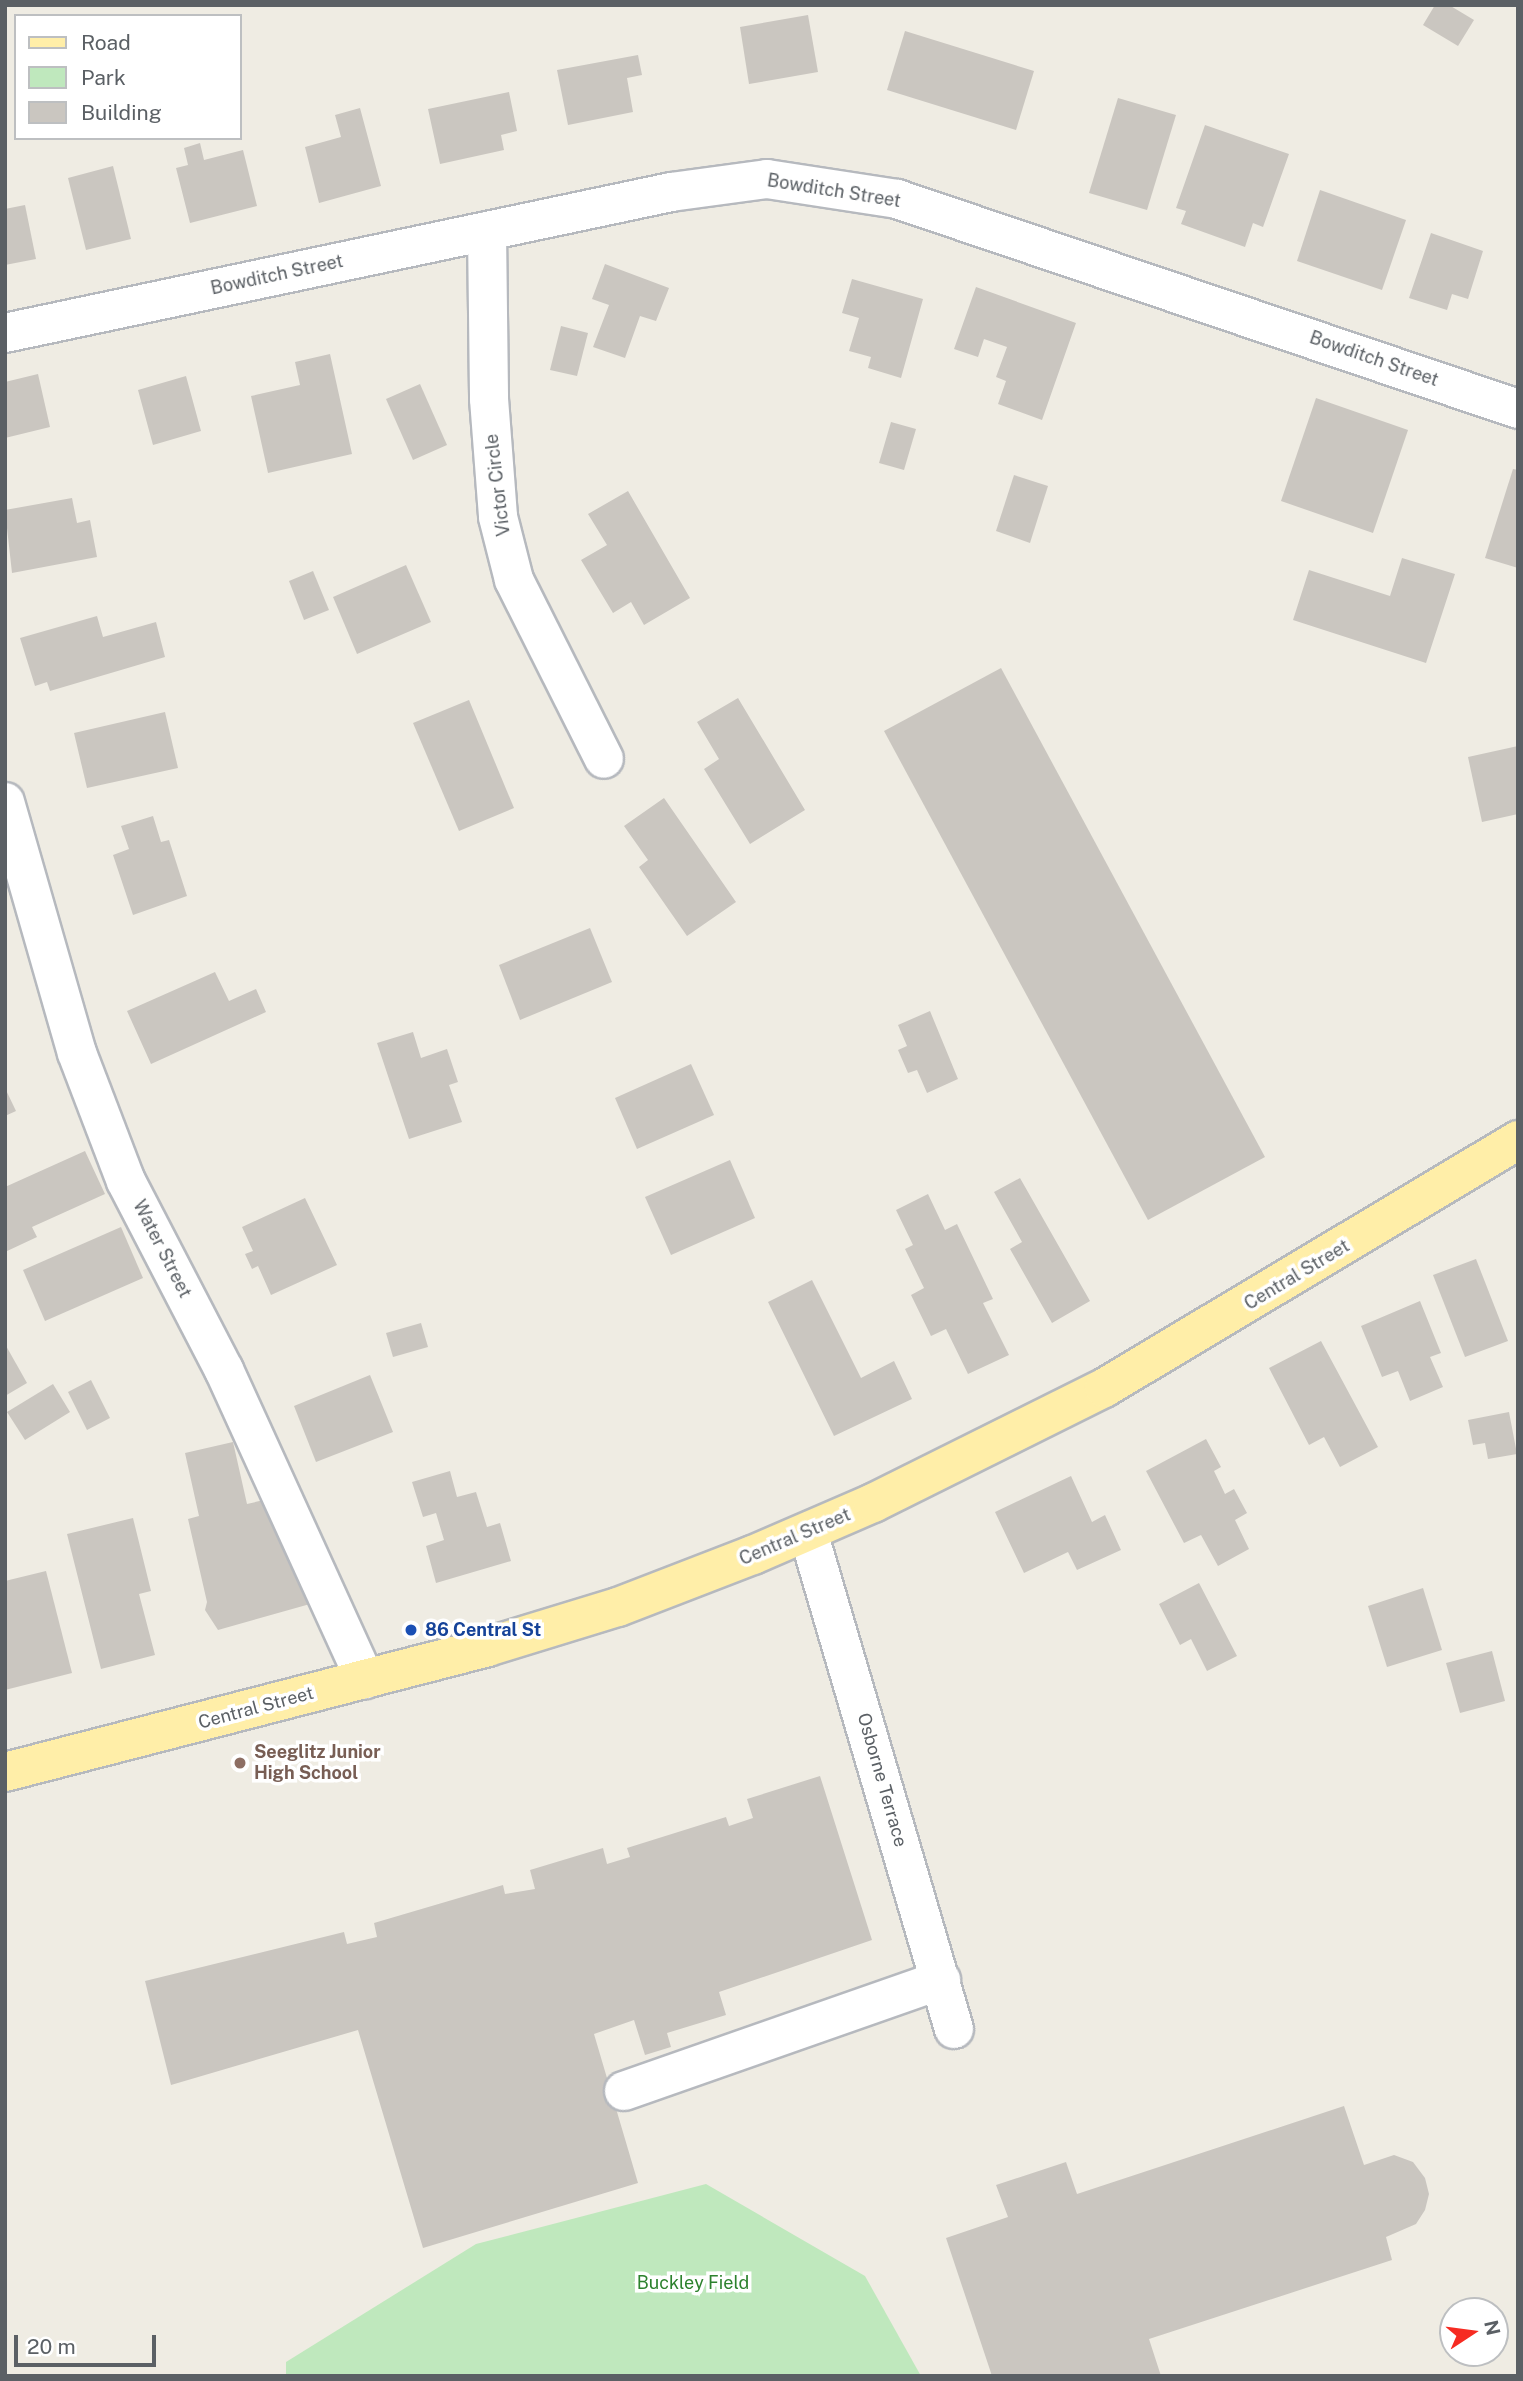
<!DOCTYPE html>
<style>
body{margin:0}
#map{position:relative;width:1523px;height:2381px;overflow:hidden;background:#efece3;font-family:"Public Sans",sans-serif}
div>[style]{position:absolute}
[style*='--x']{left:calc(var(--x)*1px);top:calc(var(--y)*1px);width:calc(var(--w)*1px);rotate:calc(var(--a)*1deg)}
.green>*{inset:0;background:#bfe8bd}
.building>*{inset:0;background:#cac6c0}
.roads{filter:drop-shadow(2px 0 #b6b9be) drop-shadow(-2px 0 #b6b9be) drop-shadow(0 2px #b6b9be) drop-shadow(0 -2px #b6b9be)}
.minor>*{height:38px;margin:-19px;padding:0 19px;transform-origin:19px;border-radius:19px;background:#fff}
.major>*{height:38px;margin:-19px;padding:0 19px;transform-origin:19px;border-radius:19px;background:#ffeea8}
.dots>*{width:19px;height:19px;translate:-50% -50%;box-sizing:border-box;border:4px solid #fff;border-radius:50%}
span{translate:-50% -50%;white-space:nowrap;text-align:center;line-height:1.15;-webkit-text-stroke:7px #fff;paint-order:stroke}
.street-label{font-size:18px;color:#5b6065}
.transit-label{font-size:18px;color:#164399;font-weight:700}
.left{translate:0 -50%;text-align:left}
.education-label{font-size:18px;color:#785e54;font-weight:700}
.park-label{font-size:18px;color:#2d822e}
.frame{position:absolute;inset:0;border:7px solid #5b6065;pointer-events:none}
.legend{position:absolute;left:14px;top:14px;width:228px;height:126px;box-sizing:border-box;background:#fff;border:2px solid #bdbfc1;margin:0;padding:9px 12px;list-style:none;font-size:21px;color:#5b6065}
.legend li{display:flex;align-items:center;gap:14px;height:35px}
.legend b{width:35px;border:2px solid #bdbfc1}
.north{position:absolute;left:1439px;top:2297px;width:70px;height:70px;box-sizing:border-box;background:#fff;border:2px solid #bdbfc1;border-radius:50%;rotate:77deg;font-size:19px;font-weight:700;line-height:28px;text-align:center;color:#5b6065}
.north::after{content:'';display:block;margin:auto;width:24px;height:32px;background:#f62b22;clip-path:polygon(50% 0,100% 100%,50% 72%,0 100%)}
.scale{position:absolute;left:14px;top:2335px;width:142px;height:32px;box-sizing:border-box;border:4px solid #5b6065;border-top:0;padding-left:9px;font-size:21px;line-height:24px;white-space:nowrap;color:#5b6065;-webkit-text-stroke:5px #fff;paint-order:stroke}
</style>
<div id="map">
<div class="green">
<div style="clip-path:polygon(706px 2184px,865px 2276px,921px 2376px,286px 2376px,286px 2362px,476px 2244px)"></div>
</div>
<div class="building">
<div style="clip-path:polygon(1435px 5px,1449px 5px,1474px 20px,1458px 46px,1423px 25px)"></div>
<div style="clip-path:polygon(808px 15px,818px 72px,749px 84px,740px 27px)"></div>
<div style="clip-path:polygon(905px 31px,1034px 71px,1016px 130px,887px 90px)"></div>
<div style="clip-path:polygon(638px 55px,642px 75px,627px 78px,633px 112px,568px 125px,557px 70px)"></div>
<div style="clip-path:polygon(509px 92px,517px 131px,501px 135px,504px 150px,440px 164px,428px 109px)"></div>
<div style="clip-path:polygon(1118px 98px,1176px 115px,1147px 210px,1089px 193px)"></div>
<div style="clip-path:polygon(360px 108px,381px 186px,319px 203px,305px 147px,341px 137px,335px 115px)"></div>
<div style="clip-path:polygon(1205px 125px,1289px 154px,1263px 227px,1253px 223px,1245px 247px,1181px 224px,1186px 211px,1176px 208px)"></div>
<div style="clip-path:polygon(200px 143px,204px 160px,243px 150px,257px 206px,190px 223px,176px 168px,188px 165px,184px 148px)"></div>
<div style="clip-path:polygon(113px 166px,131px 239px,86px 250px,68px 178px)"></div>
<div style="clip-path:polygon(1320px 190px,1406px 220px,1382px 290px,1297px 261px)"></div>
<div style="clip-path:polygon(25px 205px,36px 259px,5px 265px,5px 209px)"></div>
<div style="clip-path:polygon(1431px 233px,1483px 251px,1468px 299px,1452px 294px,1447px 310px,1409px 298px)"></div>
<div style="clip-path:polygon(605px 264px,669px 288px,656px 321px,640px 316px,625px 358px,593px 347px,609px 305px,592px 299px)"></div>
<div style="clip-path:polygon(852px 279px,923px 299px,901px 378px,868px 368px,871px 357px,849px 351px,859px 318px,842px 313px)"></div>
<div style="clip-path:polygon(976px 287px,1076px 323px,1042px 420px,998px 404px,1006px 381px,996px 377px,1007px 347px,984px 339px,978px 357px,954px 349px)"></div>
<div style="clip-path:polygon(561px 326px,588px 333px,577px 376px,550px 370px)"></div>
<div style="clip-path:polygon(330px 354px,352px 454px,268px 473px,251px 396px,300px 385px,295px 362px)"></div>
<div style="clip-path:polygon(38px 374px,50px 427px,5px 438px,5px 382px)"></div>
<div style="clip-path:polygon(186px 376px,201px 431px,153px 445px,138px 390px)"></div>
<div style="clip-path:polygon(420px 384px,447px 445px,413px 460px,386px 399px)"></div>
<div style="clip-path:polygon(1316px 398px,1408px 430px,1373px 533px,1281px 501px)"></div>
<div style="clip-path:polygon(891px 422px,916px 429px,904px 470px,879px 463px)"></div>
<div style="clip-path:polygon(1513px 469px,1518px 470px,1518px 568px,1485px 558px)"></div>
<div style="clip-path:polygon(1014px 475px,1048px 486px,1030px 543px,996px 531px)"></div>
<div style="clip-path:polygon(628px 491px,690px 598px,644px 625px,631px 602px,613px 613px,581px 560px,607px 545px,588px 514px)"></div>
<div style="clip-path:polygon(72px 498px,77px 523px,90px 520px,97px 557px,12px 573px,5px 510px)"></div>
<div style="clip-path:polygon(1402px 558px,1455px 574px,1426px 663px,1293px 620px,1309px 570px,1390px 596px)"></div>
<div style="clip-path:polygon(406px 565px,431px 622px,357px 654px,333px 597px)"></div>
<div style="clip-path:polygon(313px 571px,329px 610px,304px 620px,289px 581px)"></div>
<div style="clip-path:polygon(97px 616px,103px 637px,156px 622px,165px 657px,50px 691px,47px 682px,35px 686px,20px 638px)"></div>
<div style="clip-path:polygon(1001px 668px,1265px 1157px,1148px 1220px,884px 731px)"></div>
<div style="clip-path:polygon(738px 698px,805px 810px,750px 844px,704px 769px,719px 759px,697px 722px)"></div>
<div style="clip-path:polygon(469px 700px,514px 808px,459px 831px,413px 723px)"></div>
<div style="clip-path:polygon(165px 712px,178px 768px,87px 788px,74px 733px)"></div>
<div style="clip-path:polygon(1518px 746px,1518px 814px,1482px 822px,1468px 757px)"></div>
<div style="clip-path:polygon(664px 798px,736px 902px,687px 936px,639px 867px,648px 860px,624px 826px)"></div>
<div style="clip-path:polygon(153px 816px,161px 842px,169px 840px,187px 896px,133px 915px,113px 855px,129px 849px,121px 826px)"></div>
<div style="clip-path:polygon(590px 928px,612px 982px,520px 1020px,499px 965px)"></div>
<div style="clip-path:polygon(215px 972px,229px 1001px,256px 989px,266px 1012px,151px 1064px,127px 1011px)"></div>
<div style="clip-path:polygon(930px 1011px,958px 1079px,927px 1093px,917px 1070px,908px 1073px,898px 1050px,907px 1046px,898px 1025px)"></div>
<div style="clip-path:polygon(413px 1032px,421px 1058px,447px 1049px,458px 1082px,449px 1085px,462px 1122px,409px 1139px,377px 1043px)"></div>
<div style="clip-path:polygon(691px 1064px,714px 1115px,637px 1149px,615px 1098px)"></div>
<div style="clip-path:polygon(5px 1088px,16px 1111px,5px 1116px)"></div>
<div style="clip-path:polygon(85px 1151px,105px 1194px,32px 1227px,37px 1237px,5px 1252px,5px 1187px)"></div>
<div style="clip-path:polygon(730px 1160px,755px 1218px,671px 1255px,645px 1197px)"></div>
<div style="clip-path:polygon(1020px 1178px,1090px 1301px,1052px 1323px,1010px 1249px,1022px 1242px,994px 1192px)"></div>
<div style="clip-path:polygon(928px 1194px,945px 1230px,957px 1224px,993px 1299px,983px 1303px,1009px 1355px,968px 1374px,946px 1329px,931px 1336px,911px 1295px,924px 1288px,905px 1249px,913px 1245px,896px 1210px)"></div>
<div style="clip-path:polygon(305px 1198px,337px 1265px,271px 1295px,258px 1266px,252px 1269px,245px 1254px,253px 1251px,242px 1227px)"></div>
<div style="clip-path:polygon(121px 1227px,143px 1278px,45px 1321px,23px 1270px)"></div>
<div style="clip-path:polygon(1476px 1259px,1508px 1341px,1465px 1357px,1433px 1275px)"></div>
<div style="clip-path:polygon(812px 1280px,861px 1378px,894px 1361px,912px 1399px,834px 1436px,768px 1302px)"></div>
<div style="clip-path:polygon(1420px 1301px,1441px 1353px,1430px 1357px,1443px 1387px,1410px 1401px,1398px 1371px,1382px 1377px,1361px 1326px)"></div>
<div style="clip-path:polygon(421px 1323px,428px 1347px,393px 1357px,386px 1333px)"></div>
<div style="clip-path:polygon(1321px 1341px,1378px 1447px,1340px 1467px,1324px 1437px,1309px 1445px,1269px 1368px)"></div>
<div style="clip-path:polygon(5px 1344px,27px 1383px,5px 1396px)"></div>
<div style="clip-path:polygon(370px 1375px,393px 1432px,316px 1462px,294px 1406px)"></div>
<div style="clip-path:polygon(91px 1380px,110px 1418px,87px 1430px,68px 1392px)"></div>
<div style="clip-path:polygon(53px 1384px,70px 1412px,25px 1440px,7px 1412px)"></div>
<div style="clip-path:polygon(1509px 1412px,1517px 1454px,1488px 1459px,1485px 1443px,1473px 1445px,1468px 1420px)"></div>
<div style="clip-path:polygon(1206px 1439px,1221px 1467px,1214px 1471px,1225px 1494px,1234px 1489px,1247px 1513px,1235px 1520px,1249px 1549px,1218px 1566px,1201px 1535px,1184px 1543px,1146px 1471px)"></div>
<div style="clip-path:polygon(233px 1442px,247px 1504px,281px 1496px,310px 1604px,218px 1630px,205px 1610px,207px 1602px,188px 1519px,199px 1516px,185px 1453px)"></div>
<div style="clip-path:polygon(450px 1471px,457px 1497px,476px 1492px,487px 1527px,500px 1523px,511px 1561px,436px 1583px,426px 1546px,444px 1540px,436px 1513px,423px 1517px,412px 1482px)"></div>
<div style="clip-path:polygon(1071px 1476px,1092px 1522px,1105px 1515px,1121px 1550px,1077px 1570px,1068px 1552px,1024px 1573px,995px 1512px)"></div>
<div style="clip-path:polygon(133px 1518px,151px 1591px,139px 1594px,155px 1655px,101px 1669px,67px 1534px)"></div>
<div style="clip-path:polygon(46px 1571px,72px 1673px,5px 1690px,5px 1581px)"></div>
<div style="clip-path:polygon(1199px 1583px,1237px 1656px,1207px 1671px,1191px 1639px,1180px 1645px,1159px 1604px)"></div>
<div style="clip-path:polygon(1423px 1588px,1442px 1650px,1387px 1667px,1368px 1606px)"></div>
<div style="clip-path:polygon(1492px 1651px,1505px 1701px,1460px 1713px,1446px 1663px)"></div>
<div style="clip-path:polygon(820px 1776px,872px 1940px,719px 1992px,726px 2015px,667px 2033px,671px 2047px,645px 2055px,634px 2020px,594px 2034px,638px 2183px,423px 2248px,358px 2030px,171px 2085px,145px 1981px,344px 1932px,347px 1944px,377px 1937px,374px 1923px,503px 1885px,505px 1894px,535px 1889px,530px 1870px,603px 1848px,607px 1864px,630px 1857px,627px 1848px,726px 1817px,729px 1826px,753px 1818px,747px 1799px)"></div>
<div style="clip-path:polygon(1344px 2106px,1364px 2165px,1394px 2155px,1413px 2162px,1425px 2178px,1429px 2194px,1425px 2210px,1416px 2224px,1386px 2237px,1392px 2260px,1149px 2339px,1161px 2376px,992px 2376px,946px 2238px,1008px 2217px,996px 2185px,1066px 2162px,1077px 2194px)"></div>
</div>
<div class="roads">
<div class="minor">
<div style="--x:487;--y:231;--w:168;--a:89.3"></div>
<div style="--x:489;--y:399;--w:118;--a:85.6"></div>
<div style="--x:498;--y:517;--w:65;--a:75.7"></div>
<div style="--x:514;--y:580;--w:200;--a:63.3"></div>
<div style="--x:5;--y:333;--w:681;--a:-11.95"></div>
<div style="--x:671;--y:192;--w:97;--a:-7.7"></div>
<div style="--x:767;--y:179;--w:132;--a:8.7"></div>
<div style="--x:897;--y:199;--w:656;--a:18.68"></div>
<div style="--x:5;--y:802;--w:261;--a:74"></div>
<div style="--x:77;--y:1053;--w:137;--a:69.1"></div>
<div style="--x:126;--y:1181;--w:213;--a:62.6"></div>
<div style="--x:224;--y:1370;--w:340;--a:65.5"></div>
<div style="--x:808;--y:1532;--w:518;--a:73.63"></div>
<div style="--x:624;--y:2091;--w:336;--a:-19.3"></div>
</div>
<div class="major">
<div style="--x:5;--y:1772;--w:498;--a:-14.5"></div>
<div style="--x:487;--y:1647;--w:137;--a:-17"></div>
<div style="--x:618;--y:1607;--w:145;--a:-21.1"></div>
<div style="--x:753;--y:1555;--w:131;--a:-23.4"></div>
<div style="--x:873;--y:1503;--w:258;--a:-26.5"></div>
<div style="--x:1104;--y:1388;--w:483;--a:-30.9"></div>
</div>
</div>
<div class="dots">
<div style="left:411px;top:1630px;background:#1a4fb4"></div>
<div style="left:240px;top:1763px;background:#8d6e63"></div>
</div>
<div class="street-label">
<span style="left:834px;top:191px;rotate:9deg">Bowditch Street</span>
<span style="left:277px;top:275px;rotate:-12deg">Bowditch Street</span>
<span style="left:1374px;top:359px;rotate:19deg">Bowditch Street</span>
<span style="left:498px;top:485px;rotate:-97deg">Victor Circle</span>
<span style="left:162px;top:1249px;rotate:63deg">Water Street</span>
<span style="left:1297px;top:1275px;rotate:-31deg">Central Street</span>
<span style="left:795px;top:1537px;rotate:-23deg">Central Street</span>
<span style="left:256px;top:1708px;rotate:-15deg">Central Street</span>
<span style="left:882px;top:1780px;rotate:74deg">Osborne Terrace</span>
</div>
<div class="transit-label">
<span class="left" style="left:425px;top:1630px">86 Central St</span>
</div>
<div class="education-label">
<span class="left" style="left:254px;top:1763px">Seeglitz Junior<br>High School</span>
</div>
<div class="park-label">
<span style="left:693px;top:2283px">Buckley Field</span>
</div>
<div class="frame"></div>
<ul class="legend">
<li><b style="height:9px;background:#ffeea8"></b>Road</li>
<li><b style="height:19px;background:#bfe8bd"></b>Park</li>
<li><b style="height:19px;background:#cac6c0"></b>Building</li>
</ul>
<div class="north">N</div>
<div class="scale">20 m</div>
</div>
